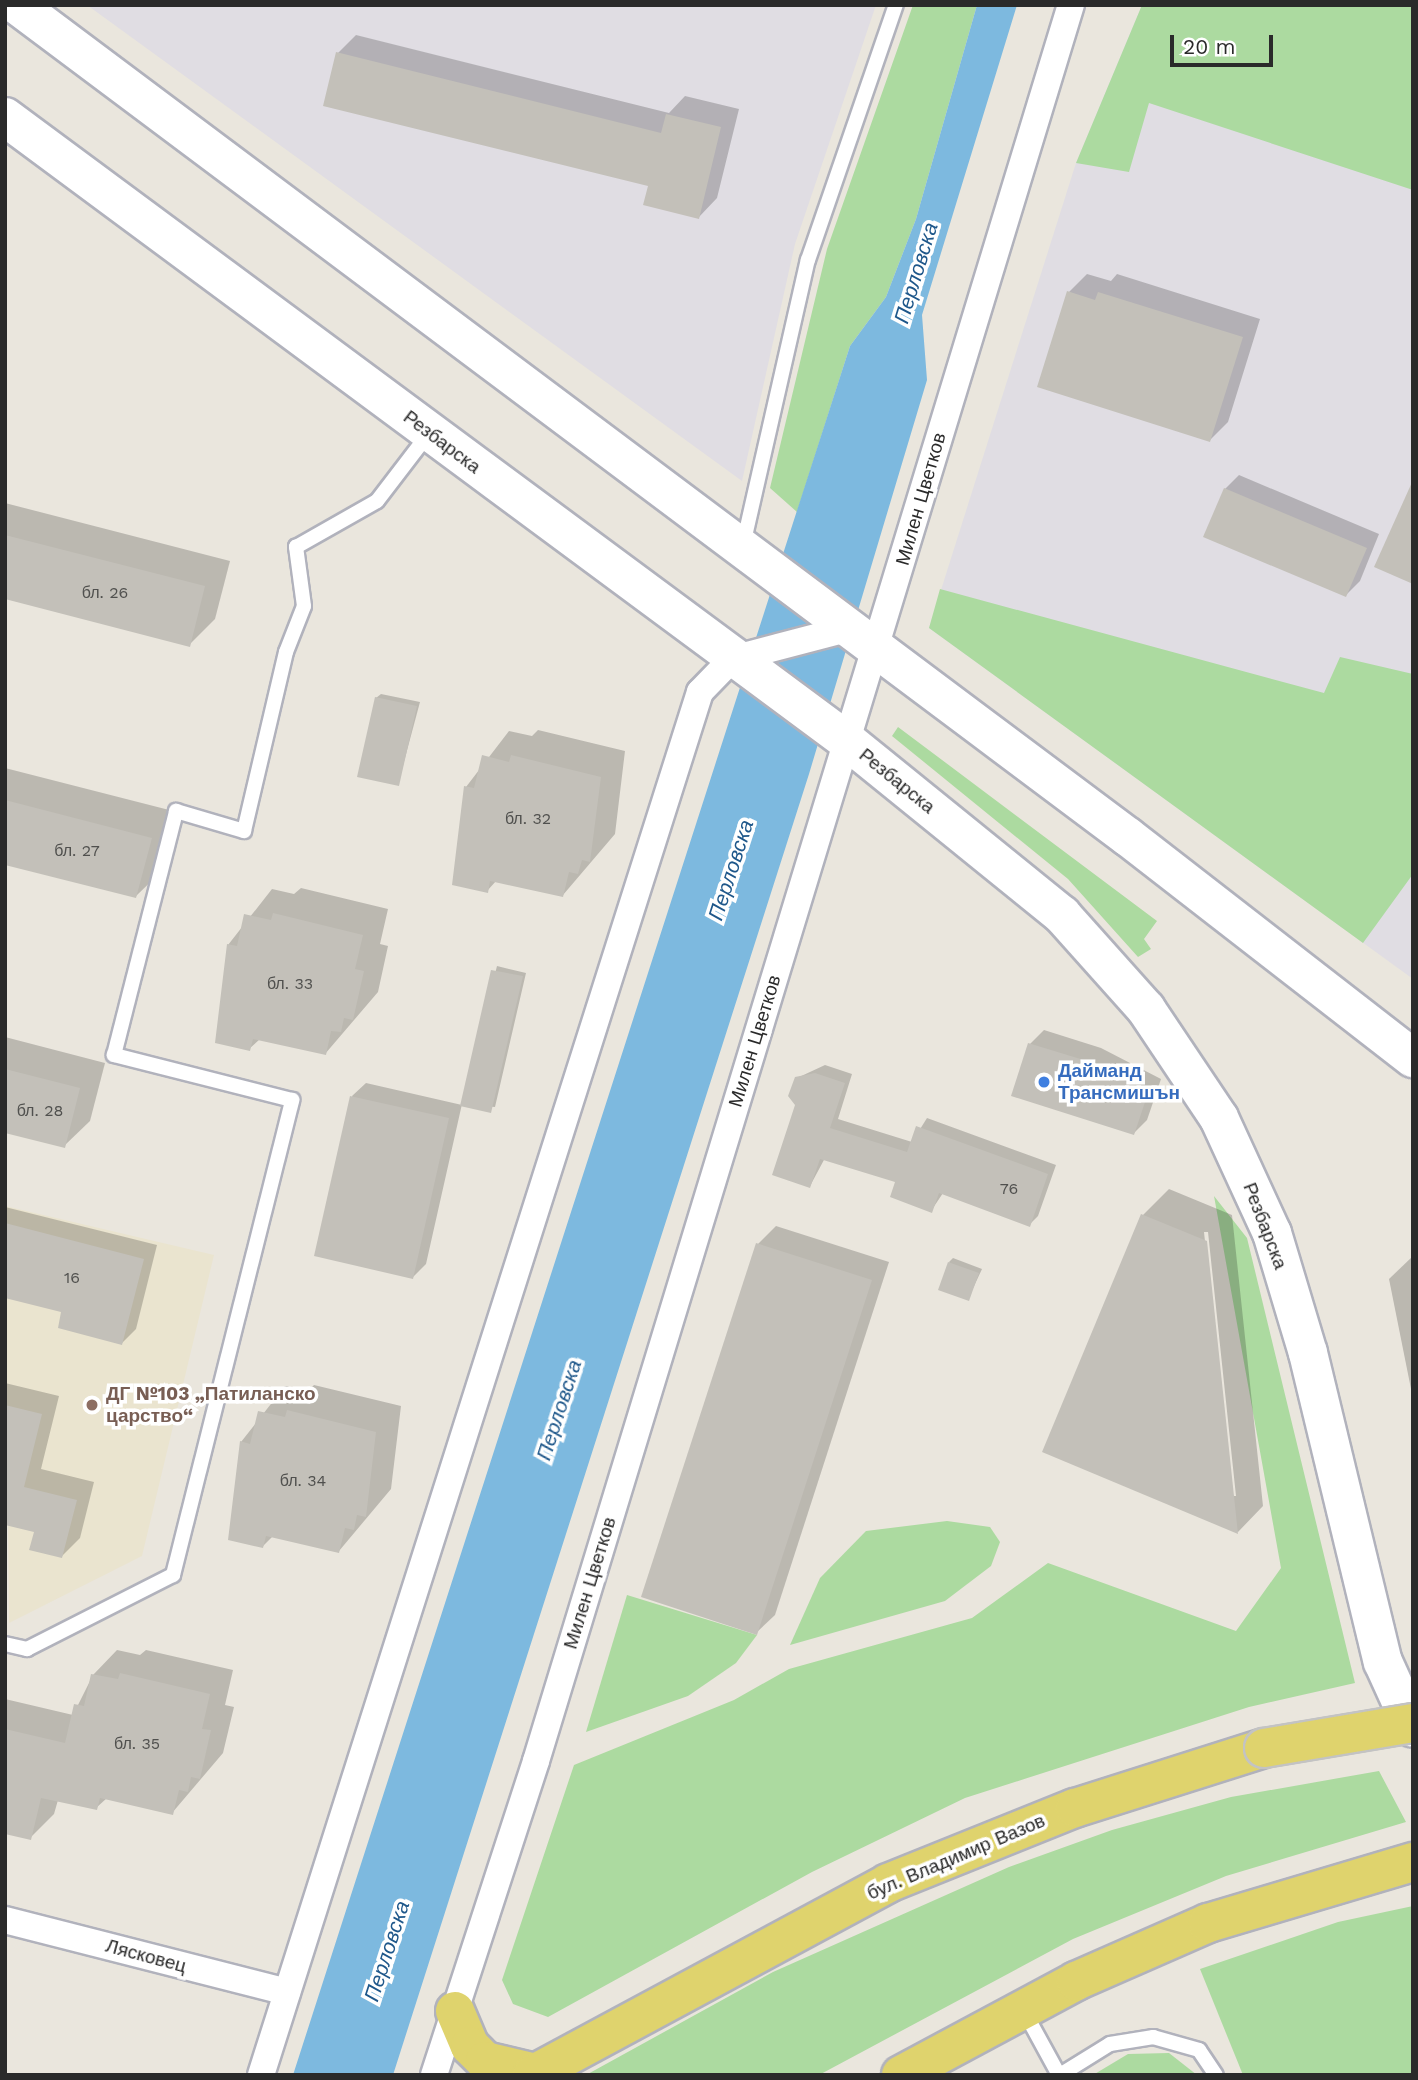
<!DOCTYPE html>
<meta charset="utf-8">
<style>
body{margin:0}
#map{position:relative;width:1418px;height:2080px;overflow:hidden;background:#eae6dd;font-family:"Work Sans",sans-serif}
div>[style]{position:absolute}
[style*='--x']{left:calc(var(--x)*1px);top:calc(var(--y)*1px);width:calc(var(--w)*1px);rotate:calc(var(--a)*1deg)}
.industrial>*{inset:0;background:#e0dde3}
.education>*{inset:0;background:#eae4cf}
.green>*{inset:0;background:#acdaa0}
.water>*{inset:0;background:#7db9df}
.shadow>*{inset:0;background:#0003}
.building>*{inset:0;background:#c3c0b9}
.roads{filter:drop-shadow(2px 0 #b1b2bc) drop-shadow(-2px 0 #b1b2bc) drop-shadow(0 2px #b1b2bc) drop-shadow(0 -2px #b1b2bc)}
.lane>*{height:14px;margin:-7px;padding:0 7px;transform-origin:7px;border-radius:7px;background:#fff}
.street>*{height:26px;margin:-13px;padding:0 13px;transform-origin:13px;border-radius:13px;background:#fff}
.secondary>*{height:38px;margin:-19px;padding:0 19px;transform-origin:19px;border-radius:19px;background:#fff}
.primary>*{height:38px;margin:-19px;padding:0 19px;transform-origin:19px;border-radius:19px;background:#dfd36d}
.bridges{filter:drop-shadow(2px 0 #c3c3c3) drop-shadow(-2px 0 #c3c3c3) drop-shadow(0 2px #c3c3c3) drop-shadow(0 -2px #c3c3c3)}
.primary-bridge>*{height:38px;margin:-19px;padding:0 19px;transform-origin:19px;border-radius:19px;background:#dfd36d}
.dots>*{width:19px;height:19px;translate:-50% -50%;box-sizing:border-box;border:4px solid #fff;border-radius:50%}
span{translate:-50% -50%;white-space:nowrap;text-align:center;line-height:1.15;-webkit-text-stroke:7px #fff;paint-order:stroke}
.number-label{font-size:16px;color:#50504e}
.number-label span{-webkit-text-stroke-width:0}
.street-label{font-size:19px;color:#2a2a2a}
.shop-label{font-size:19px;color:#366cbe;font-weight:700}
.left{translate:0 -50%;text-align:left}
.education-label{font-size:19px;color:#785e54;font-weight:700}
.water-label{font-size:21px;color:#1e578a;font-style:italic}
.frame{position:absolute;inset:0;border:7px solid #2a2a2a;pointer-events:none}
.scale{position:absolute;left:1170px;top:35px;width:103px;height:32px;box-sizing:border-box;border:4px solid #2a2a2a;border-top:0;padding-left:9px;font-size:21px;line-height:24px;white-space:nowrap;color:#2a2a2a;-webkit-text-stroke:5px #fff;paint-order:stroke}
</style>
<div id="map">
<div class="industrial">
<div style="clip-path:polygon(87px 5px,876px 5px,795px 244px,742px 481px)"></div>
<div style="clip-path:polygon(1142px 5px,1413px 5px,1413px 979px,929px 628px,1076px 163px)"></div>
</div>
<div class="education">
<div style="clip-path:polygon(5px 1206px,214px 1255px,142px 1556px,9px 1623px)"></div>
</div>
<div class="green">
<div style="clip-path:polygon(913px 5px,977px 5px,916px 219px,886px 297px,850px 346px,797px 512px,770px 488px,827px 249px)"></div>
<div style="clip-path:polygon(1142px 5px,1413px 5px,1413px 190px,1149px 103px,1129px 172px,1076px 163px)"></div>
<div style="clip-path:polygon(940px 589px,1324px 693px,1340px 657px,1413px 674px,1413px 874px,1363px 943px,929px 628px)"></div>
<div style="clip-path:polygon(898px 727px,1157px 921px,1144px 939px,1151px 949px,1138px 957px,1068px 879px,892px 736px)"></div>
<div style="clip-path:polygon(1214px 1196px,1247px 1238px,1355px 1683px,1249px 1707px,965px 1798px,812px 1872px,548px 2017px,513px 2004px,502px 1980px,574px 1765px,734px 1700px,789px 1669px,972px 1618px,1048px 1563px,1236px 1631px,1281px 1568px)"></div>
<div style="clip-path:polygon(947px 1521px,990px 1527px,1000px 1542px,991px 1566px,945px 1601px,790px 1645px,820px 1578px,866px 1531px)"></div>
<div style="clip-path:polygon(627px 1595px,757px 1635px,736px 1663px,688px 1696px,586px 1732px)"></div>
<div style="clip-path:polygon(1379px 1771px,1406px 1822px,1226px 1876px,1073px 1939px,819px 2075px,586px 2075px,773px 1972px,1009px 1867px,1112px 1830px,1231px 1797px)"></div>
<div style="clip-path:polygon(1413px 1906px,1413px 2075px,1243px 2075px,1200px 1969px,1338px 1922px)"></div>
<div style="clip-path:polygon(1169px 2053px,1197px 2075px,1093px 2075px,1128px 2054px)"></div>
</div>
<div class="water">
<div style="clip-path:polygon(977px 5px,1017px 5px,922px 315px,927px 380px,809px 774px,393px 2075px,293px 2075px,850px 346px,886px 297px,916px 219px)"></div>
</div>
<div class="shadow">
<div style="clip-path:polygon(356px 35px,669px 113px,685px 96px,739px 109px,717px 198px,699px 217px,650px 185px,338px 53px)"></div>
<div style="clip-path:polygon(1087px 274px,1111px 281px,1117px 274px,1260px 319px,1228px 422px,1210px 440px,1069px 292px)"></div>
<div style="clip-path:polygon(1239px 475px,1379px 534px,1360px 581px,1346px 595px,1225px 489px)"></div>
<div style="clip-path:polygon(5px 503px,230px 561px,215px 619px,189px 645px,5px 597px)"></div>
<div style="clip-path:polygon(381px 694px,420px 702px,398px 784px,376px 698px)"></div>
<div style="clip-path:polygon(538px 730px,625px 751px,615px 834px,563px 895px,497px 880px,487px 891px,466px 787px,509px 731px,532px 736px)"></div>
<div style="clip-path:polygon(5px 768px,177px 812px,162px 871px,136px 896px,5px 863px)"></div>
<div style="clip-path:polygon(301px 888px,388px 909px,380px 944px,388px 946px,378px 992px,325px 1054px,260px 1039px,249px 1049px,217px 1042px,228px 945px,272px 889px,294px 894px)"></div>
<div style="clip-path:polygon(497px 966px,526px 973px,495px 1107px,462px 1104px,426px 1264px,413px 1277px,352px 1096px,366px 1083px,462px 1105px)"></div>
<div style="clip-path:polygon(1044px 1030px,1101px 1048px,1161px 1079px,1147px 1120px,1134px 1133px,1030px 1044px)"></div>
<div style="clip-path:polygon(5px 1037px,105px 1063px,90px 1121px,64px 1146px,5px 1131px)"></div>
<div style="clip-path:polygon(825px 1065px,852px 1074px,838px 1119px,912px 1142px,927px 1118px,1056px 1165px,1038px 1216px,1029px 1225px,943px 1193px,931px 1211px,898px 1181px,825px 1158px,810px 1186px,797px 1078px)"></div>
<div style="clip-path:polygon(evenodd,1169px 1189px,1232px 1215px,1263px 1506px,1238px 1532px,1044px 1451px,1143px 1215px,1169px 1189px,1204px 1232px,1208px 1232px,1236px 1496px,1232px 1496px,1204px 1232px)"></div>
<div style="clip-path:polygon(5px 1207px,157px 1245px,136px 1329px,122px 1343px,64px 1311px,5px 1296px)"></div>
<div style="clip-path:polygon(776px 1226px,889px 1262px,775px 1615px,756px 1633px,758px 1244px)"></div>
<div style="clip-path:polygon(1413px 1256px,1413px 1399px,1389px 1279px)"></div>
<div style="clip-path:polygon(953px 1258px,982px 1269px,968px 1299px,949px 1262px)"></div>
<div style="clip-path:polygon(5px 1383px,59px 1396px,41px 1469px,94px 1482px,80px 1538px,62px 1556px,36px 1530px,5px 1523px)"></div>
<div style="clip-path:polygon(314px 1385px,401px 1406px,391px 1489px,339px 1551px,273px 1536px,263px 1546px,241px 1442px,285px 1386px,308px 1391px)"></div>
<div style="clip-path:polygon(117px 1650px,140px 1655px,146px 1650px,233px 1670px,225px 1705px,234px 1707px,223px 1753px,172px 1813px,107px 1798px,96px 1808px,58px 1800px,54px 1814px,30px 1838px,5px 1832px,5px 1699px,73px 1715px,93px 1675px)"></div>
</div>
<div class="building">
<div style="clip-path:polygon(336px 52px,661px 133px,666px 114px,721px 127px,699px 219px,643px 205px,648px 186px,323px 106px)"></div>
<div style="clip-path:polygon(1067px 291px,1095px 300px,1098px 292px,1243px 337px,1210px 442px,1037px 387px)"></div>
<div style="clip-path:polygon(1413px 480px,1413px 584px,1374px 567px)"></div>
<div style="clip-path:polygon(1224px 488px,1367px 548px,1346px 597px,1203px 537px)"></div>
<div style="clip-path:polygon(5px 535px,205px 586px,190px 647px,5px 599px)"></div>
<div style="clip-path:polygon(375px 697px,417px 706px,399px 786px,357px 777px)"></div>
<div style="clip-path:polygon(482px 755px,509px 762px,511px 755px,601px 777px,590px 862px,582px 860px,578px 874px,569px 872px,563px 897px,490px 881px,488px 893px,452px 885px,464px 786px,474px 788px)"></div>
<div style="clip-path:polygon(5px 800px,152px 838px,136px 898px,5px 865px)"></div>
<div style="clip-path:polygon(273px 913px,363px 935px,355px 969px,364px 971px,353px 1020px,344px 1018px,341px 1032px,331px 1031px,326px 1055px,253px 1039px,250px 1051px,215px 1043px,227px 944px,237px 946px,244px 914px,271px 920px)"></div>
<div style="clip-path:polygon(491px 970px,523px 976px,491px 1113px,460px 1106px)"></div>
<div style="clip-path:polygon(1028px 1043px,1087px 1061px,1148px 1093px,1134px 1135px,1011px 1096px)"></div>
<div style="clip-path:polygon(5px 1069px,80px 1088px,65px 1148px,5px 1133px)"></div>
<div style="clip-path:polygon(815px 1073px,845px 1083px,830px 1128px,907px 1152px,916px 1126px,1048px 1174px,1030px 1227px,939px 1193px,932px 1213px,890px 1197px,895px 1182px,820px 1159px,810px 1188px,772px 1175px,795px 1105px,788px 1096px,795px 1077px)"></div>
<div style="clip-path:polygon(350px 1096px,449px 1118px,413px 1279px,314px 1256px)"></div>
<div style="clip-path:polygon(1141px 1214px,1207px 1241px,1238px 1534px,1042px 1452px)"></div>
<div style="clip-path:polygon(5px 1223px,144px 1259px,122px 1345px,58px 1328px,61px 1312px,5px 1298px)"></div>
<div style="clip-path:polygon(756px 1243px,872px 1280px,757px 1635px,641px 1597px)"></div>
<div style="clip-path:polygon(948px 1262px,979px 1273px,969px 1301px,938px 1290px)"></div>
<div style="clip-path:polygon(5px 1405px,42px 1414px,24px 1487px,77px 1500px,62px 1558px,29px 1550px,34px 1532px,5px 1525px)"></div>
<div style="clip-path:polygon(287px 1410px,376px 1432px,366px 1517px,357px 1515px,354px 1530px,345px 1528px,339px 1553px,266px 1536px,263px 1548px,228px 1540px,240px 1441px,250px 1444px,258px 1411px,285px 1417px)"></div>
<div style="clip-path:polygon(120px 1673px,210px 1694px,202px 1729px,211px 1730px,200px 1779px,191px 1777px,188px 1792px,179px 1790px,173px 1815px,100px 1798px,97px 1810px,41px 1798px,31px 1840px,5px 1834px,5px 1729px,65px 1743px,74px 1704px,84px 1706px,91px 1674px,118px 1679px)"></div>
</div>
<div class="roads">
<div class="lane">
<div style="--x:743;--y:545;--w:292;--a:-77.2"></div>
<div style="--x:808;--y:260;--w:270;--a:-71"></div>
<div style="--x:5;--y:1644;--w:23;--a:13"></div>
<div style="--x:27;--y:1649;--w:164;--a:-26.9"></div>
<div style="--x:173;--y:1575;--w:490;--a:-75.9"></div>
<div style="--x:292;--y:1100;--w:184;--a:-165.8"></div>
<div style="--x:114;--y:1055;--w:252;--a:-75.7"></div>
<div style="--x:176;--y:811;--w:71;--a:16.4"></div>
<div style="--x:244;--y:831;--w:184;--a:-76.8"></div>
<div style="--x:286;--y:652;--w:49;--a:-68.6"></div>
<div style="--x:304;--y:606;--w:60;--a:-97.7"></div>
<div style="--x:296;--y:547;--w:93;--a:-29.6"></div>
<div style="--x:377;--y:501;--w:86;--a:-52.6"></div>
<div style="--x:1024;--y:2011;--w:73;--a:61.3"></div>
<div style="--x:1060;--y:2075;--w:59;--a:-31.8"></div>
<div style="--x:1110;--y:2044;--w:44;--a:-9.2"></div>
<div style="--x:1153;--y:2037;--w:48;--a:15.8"></div>
<div style="--x:1199;--y:2050;--w:30;--a:56"></div>
</div>
<div class="street">
<div style="--x:5;--y:1920;--w:291;--a:14.3"></div>
<div style="--x:261;--y:2075;--w:1451;--a:-72.39"></div>
<div style="--x:700;--y:692;--w:46;--a:-45.9"></div>
<div style="--x:732;--y:659;--w:118;--a:-14.7"></div>
<div style="--x:434;--y:2075;--w:330;--a:-72"></div>
<div style="--x:536;--y:1761;--w:1836;--a:-73.06"></div>
</div>
<div class="secondary">
<div style="--x:17;--y:5;--w:1388;--a:36.83"></div>
<div style="--x:1128;--y:837;--w:361;--a:37.8"></div>
<div style="--x:5;--y:117;--w:1047;--a:36.53"></div>
<div style="--x:846;--y:740;--w:278;--a:39"></div>
<div style="--x:1062;--y:915;--w:126;--a:48.2"></div>
<div style="--x:1146;--y:1009;--w:131;--a:56.2"></div>
<div style="--x:1219;--y:1118;--w:127;--a:65.3"></div>
<div style="--x:1272;--y:1233;--w:125;--a:73.3"></div>
<div style="--x:1308;--y:1353;--w:318;--a:76.4"></div>
<div style="--x:1383;--y:1662;--w:72;--a:65.6"></div>
</div>
<div class="primary">
<div style="--x:455;--y:2011;--w:38;--a:67"></div>
<div style="--x:470;--y:2046;--w:21;--a:45"></div>
<div style="--x:485;--y:2061;--w:52;--a:13.2"></div>
<div style="--x:532;--y:2075;--w:404;--a:-28.3"></div>
<div style="--x:888;--y:1883;--w:201;--a:-21.9"></div>
<div style="--x:1075;--y:1808;--w:198;--a:-17.6"></div>
<div style="--x:901;--y:2075;--w:199;--a:-28.2"></div>
<div style="--x:1076;--y:1981;--w:144;--a:-23.7"></div>
<div style="--x:1208;--y:1923;--w:214;--a:-16.6"></div>
</div>
</div>
<div class="bridges">
<div class="primary-bridge">
<div style="--x:1264;--y:1748;--w:151;--a:-9.5"></div>
</div>
</div>
<div class="dots">
<div style="left:1044px;top:1082px;background:#3f7fe0"></div>
<div style="left:92px;top:1405px;background:#8d6e63"></div>
</div>
<div class="number-label">
<span style="left:105px;top:593px">бл. 26</span>
<span style="left:528px;top:819px">бл. 32</span>
<span style="left:77px;top:851px">бл. 27</span>
<span style="left:290px;top:984px">бл. 33</span>
<span style="left:40px;top:1111px">бл. 28</span>
<span style="left:1009px;top:1189px">76</span>
<span style="left:72px;top:1278px">16</span>
<span style="left:303px;top:1481px">бл. 34</span>
<span style="left:137px;top:1744px">бл. 35</span>
</div>
<div class="street-label">
<span style="left:442px;top:442px;rotate:37deg">Резбарска</span>
<span style="left:921px;top:499px;rotate:-74deg">Милен Цветков</span>
<span style="left:897px;top:781px;rotate:39deg">Резбарска</span>
<span style="left:755px;top:1041px;rotate:-73deg">Милен Цветков</span>
<span style="left:1265px;top:1226px;rotate:69deg">Резбарска</span>
<span style="left:590px;top:1583px;rotate:-73deg">Милен Цветков</span>
<span style="left:956px;top:1857px;rotate:-23deg">бул. Владимир Вазов</span>
<span style="left:146px;top:1956px;rotate:15deg">Лясковец</span>
</div>
<div class="shop-label">
<span class="left" style="left:1058px;top:1082px">Дайманд<br>Трансмишън</span>
</div>
<div class="education-label">
<span class="left" style="left:106px;top:1405px">ДГ №103 „Патиланско<br>царство“</span>
</div>
<div class="water-label">
<span style="left:916px;top:273px;rotate:-73deg">Перловска</span>
<span style="left:731px;top:870px;rotate:-72deg">Перловска</span>
<span style="left:559px;top:1410px;rotate:-72deg">Перловска</span>
<span style="left:387px;top:1951px;rotate:-72deg">Перловска</span>
</div>
<div class="frame"></div>
<div class="scale">20 m</div>
</div>
